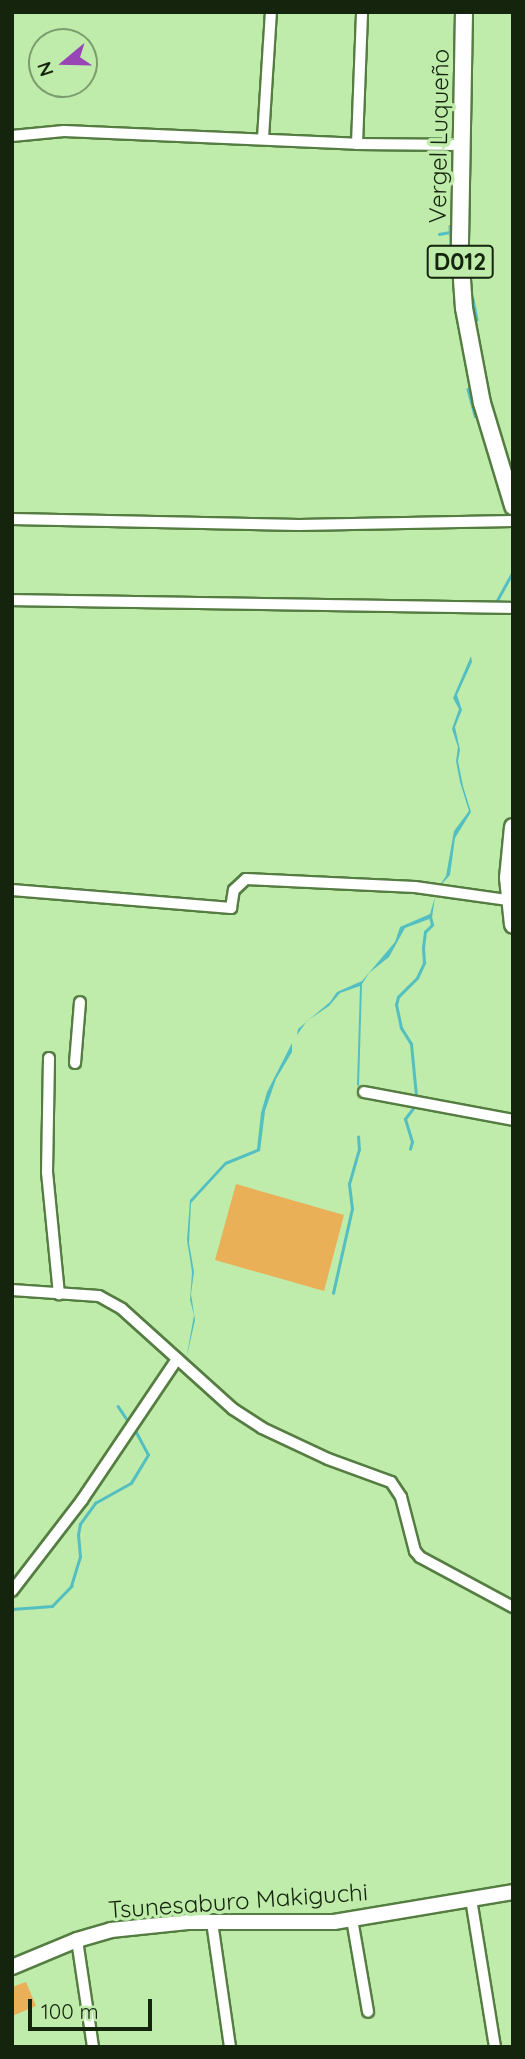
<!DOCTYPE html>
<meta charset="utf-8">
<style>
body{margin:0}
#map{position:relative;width:525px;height:2059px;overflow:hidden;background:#bfebab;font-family:Quicksand,sans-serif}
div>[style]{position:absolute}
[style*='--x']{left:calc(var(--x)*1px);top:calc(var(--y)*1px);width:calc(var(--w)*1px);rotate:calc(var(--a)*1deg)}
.green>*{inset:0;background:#e9b057}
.water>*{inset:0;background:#54bfc0}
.stream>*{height:2.5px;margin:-1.25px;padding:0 1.25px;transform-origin:1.25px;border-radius:1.25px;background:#54bfc0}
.roads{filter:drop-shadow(2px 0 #557d42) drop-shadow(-2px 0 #557d42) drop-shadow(0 2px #557d42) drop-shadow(0 -2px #557d42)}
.street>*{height:10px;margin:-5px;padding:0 5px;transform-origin:5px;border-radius:5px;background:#fff}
.secondary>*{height:14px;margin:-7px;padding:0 7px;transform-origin:7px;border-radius:7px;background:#fff}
.primary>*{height:16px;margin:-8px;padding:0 8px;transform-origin:8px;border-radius:8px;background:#fff}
span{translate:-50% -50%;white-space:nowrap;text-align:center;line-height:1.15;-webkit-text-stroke:7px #bfebab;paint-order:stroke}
.shield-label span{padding:2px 5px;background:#bfebab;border:2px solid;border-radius:5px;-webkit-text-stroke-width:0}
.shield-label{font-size:23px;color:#15250d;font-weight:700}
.street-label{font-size:24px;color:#15250d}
.frame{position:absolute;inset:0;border:14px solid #15250d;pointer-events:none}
.north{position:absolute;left:28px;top:28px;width:70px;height:70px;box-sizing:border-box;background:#bfebab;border:2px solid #7b9c6c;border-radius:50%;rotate:251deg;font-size:19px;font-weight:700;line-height:28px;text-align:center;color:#15250d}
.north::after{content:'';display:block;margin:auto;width:24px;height:32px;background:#9846b5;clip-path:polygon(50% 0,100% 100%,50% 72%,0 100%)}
.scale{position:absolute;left:28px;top:1999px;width:124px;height:32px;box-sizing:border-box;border:4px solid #15250d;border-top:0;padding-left:9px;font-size:21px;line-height:24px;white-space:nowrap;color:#15250d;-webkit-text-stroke:5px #bfebab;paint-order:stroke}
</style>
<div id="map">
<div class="green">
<div style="clip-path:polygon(236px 1184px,344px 1215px,324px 1291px,215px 1260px)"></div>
<div style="clip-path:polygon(26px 1982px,36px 2006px,12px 2016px,12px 1987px)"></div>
</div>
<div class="water">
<div style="clip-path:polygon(471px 656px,472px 662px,457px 695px,462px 710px,455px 727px,460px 750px,458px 761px,463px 786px,471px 812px,455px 838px,450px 875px,438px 888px,446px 876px,454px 831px,469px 811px,460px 782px,456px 761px,458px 747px,452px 729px,459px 709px,453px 698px)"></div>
<div style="clip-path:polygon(435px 897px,432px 918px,405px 928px,389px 957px,369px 973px,362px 984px,359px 1086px,357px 1085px,360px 986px,340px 993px,329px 1006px,307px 1021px,297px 1035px,298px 1029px,330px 1002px,337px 992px,362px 981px,395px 942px,400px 927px,430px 914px)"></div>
<div style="clip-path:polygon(292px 1043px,292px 1052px,276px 1079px,265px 1111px,260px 1151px,226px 1165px,191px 1203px,189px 1243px,194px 1272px,191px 1294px,195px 1320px,186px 1360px,194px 1315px,190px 1300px,192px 1272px,187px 1240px,190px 1200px,225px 1162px,257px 1149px,261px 1113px,267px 1092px)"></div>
</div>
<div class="stream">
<div style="--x:450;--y:226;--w:38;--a:87"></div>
<div style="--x:439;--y:234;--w:11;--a:-10"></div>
<div style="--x:473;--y:299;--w:21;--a:79"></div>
<div style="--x:468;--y:389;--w:28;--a:75"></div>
<div style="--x:495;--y:604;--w:38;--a:-61"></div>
<div style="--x:416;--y:1096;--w:52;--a:-95.5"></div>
<div style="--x:411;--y:1044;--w:19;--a:-122"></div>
<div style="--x:401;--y:1028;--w:24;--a:-102"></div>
<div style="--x:396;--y:1005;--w:8;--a:-76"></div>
<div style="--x:398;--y:997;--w:27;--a:-45"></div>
<div style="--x:417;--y:978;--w:17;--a:-65"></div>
<div style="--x:424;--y:963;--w:15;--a:-94"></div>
<div style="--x:423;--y:948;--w:16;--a:-83"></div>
<div style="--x:425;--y:932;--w:10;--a:-45"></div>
<div style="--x:432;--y:925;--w:8;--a:-104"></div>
<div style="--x:410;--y:1149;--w:7;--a:-74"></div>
<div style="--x:412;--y:1142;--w:24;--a:-107"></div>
<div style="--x:405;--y:1119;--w:15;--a:-53"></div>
<div style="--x:333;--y:1293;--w:86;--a:-77.3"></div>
<div style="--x:352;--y:1209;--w:25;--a:-97"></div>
<div style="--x:349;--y:1184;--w:35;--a:-74"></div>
<div style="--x:359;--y:1150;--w:13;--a:-94"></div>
<div style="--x:118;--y:1406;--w:22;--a:56"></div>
<div style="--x:12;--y:1609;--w:40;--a:-4.3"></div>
<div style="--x:52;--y:1606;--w:28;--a:-46"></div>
<div style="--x:71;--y:1586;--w:30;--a:-73"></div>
<div style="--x:80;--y:1557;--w:22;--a:-95"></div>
<div style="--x:78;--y:1535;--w:11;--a:-80"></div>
<div style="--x:80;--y:1524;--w:26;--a:-54"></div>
<div style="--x:95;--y:1503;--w:41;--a:-29.1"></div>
<div style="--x:131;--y:1483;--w:33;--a:-59"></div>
<div style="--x:148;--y:1455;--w:30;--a:-118"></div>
</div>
<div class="roads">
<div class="street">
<div style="--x:12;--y:136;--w:52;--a:-5.5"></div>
<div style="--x:64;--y:131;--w:293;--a:2.5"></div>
<div style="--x:357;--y:144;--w:105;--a:0.5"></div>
<div style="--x:263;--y:138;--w:126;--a:-86.4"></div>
<div style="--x:357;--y:144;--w:132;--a:-87.8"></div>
<div style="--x:12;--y:519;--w:287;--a:1.2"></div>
<div style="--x:299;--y:525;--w:214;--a:-1.1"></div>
<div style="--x:12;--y:600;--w:501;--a:0.91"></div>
<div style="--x:12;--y:890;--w:220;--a:4.7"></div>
<div style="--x:231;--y:908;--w:18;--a:-81"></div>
<div style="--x:234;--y:890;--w:16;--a:-43"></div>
<div style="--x:246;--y:879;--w:169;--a:2.7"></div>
<div style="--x:415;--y:887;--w:94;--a:8"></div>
<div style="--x:49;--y:1058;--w:114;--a:91"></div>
<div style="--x:47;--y:1172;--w:123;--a:84.4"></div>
<div style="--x:75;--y:1063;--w:61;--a:-85.3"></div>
<div style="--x:364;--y:1092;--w:152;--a:10.6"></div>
<div style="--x:12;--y:1290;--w:87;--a:3.9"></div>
<div style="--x:99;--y:1296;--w:26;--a:29"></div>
<div style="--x:122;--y:1309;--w:149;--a:42"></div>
<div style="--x:233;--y:1409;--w:35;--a:33"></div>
<div style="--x:262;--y:1428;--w:73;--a:25.2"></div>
<div style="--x:328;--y:1459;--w:67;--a:20.1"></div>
<div style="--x:391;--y:1482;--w:18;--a:56"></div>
<div style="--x:401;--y:1497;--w:56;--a:75.5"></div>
<div style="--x:415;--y:1551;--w:8;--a:50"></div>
<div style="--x:420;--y:1557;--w:106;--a:28.3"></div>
<div style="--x:12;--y:1591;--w:115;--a:-52.4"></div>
<div style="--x:82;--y:1500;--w:170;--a:-56"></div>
<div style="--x:471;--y:1899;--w:150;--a:80.8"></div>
<div style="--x:352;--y:1919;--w:94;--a:80.2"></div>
<div style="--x:212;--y:1922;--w:126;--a:81.8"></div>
<div style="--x:77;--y:1940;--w:108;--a:81.5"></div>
</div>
<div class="secondary">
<div style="--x:12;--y:1967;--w:70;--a:-22.6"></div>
<div style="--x:77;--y:1940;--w:35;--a:-16"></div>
<div style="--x:111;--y:1930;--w:77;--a:-5.9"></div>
<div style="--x:188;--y:1922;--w:146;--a:0"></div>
<div style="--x:334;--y:1922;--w:181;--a:-9.5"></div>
</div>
<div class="primary">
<div style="--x:464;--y:12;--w:239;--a:91"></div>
<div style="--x:460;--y:251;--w:57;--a:86"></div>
<div style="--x:464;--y:308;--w:97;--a:79.3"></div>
<div style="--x:482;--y:403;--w:108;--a:73.2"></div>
<div style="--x:513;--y:827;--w:51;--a:95.6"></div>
<div style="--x:508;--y:878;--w:47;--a:83.9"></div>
</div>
</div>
<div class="shield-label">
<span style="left:460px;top:262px">D012</span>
</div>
<div class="street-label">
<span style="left:439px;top:136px;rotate:-89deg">Vergel Luqueño</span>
<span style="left:238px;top:1901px;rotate:-4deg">Tsunesaburo Makiguchi</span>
</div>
<div class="frame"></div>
<div class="north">N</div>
<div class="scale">100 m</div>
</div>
